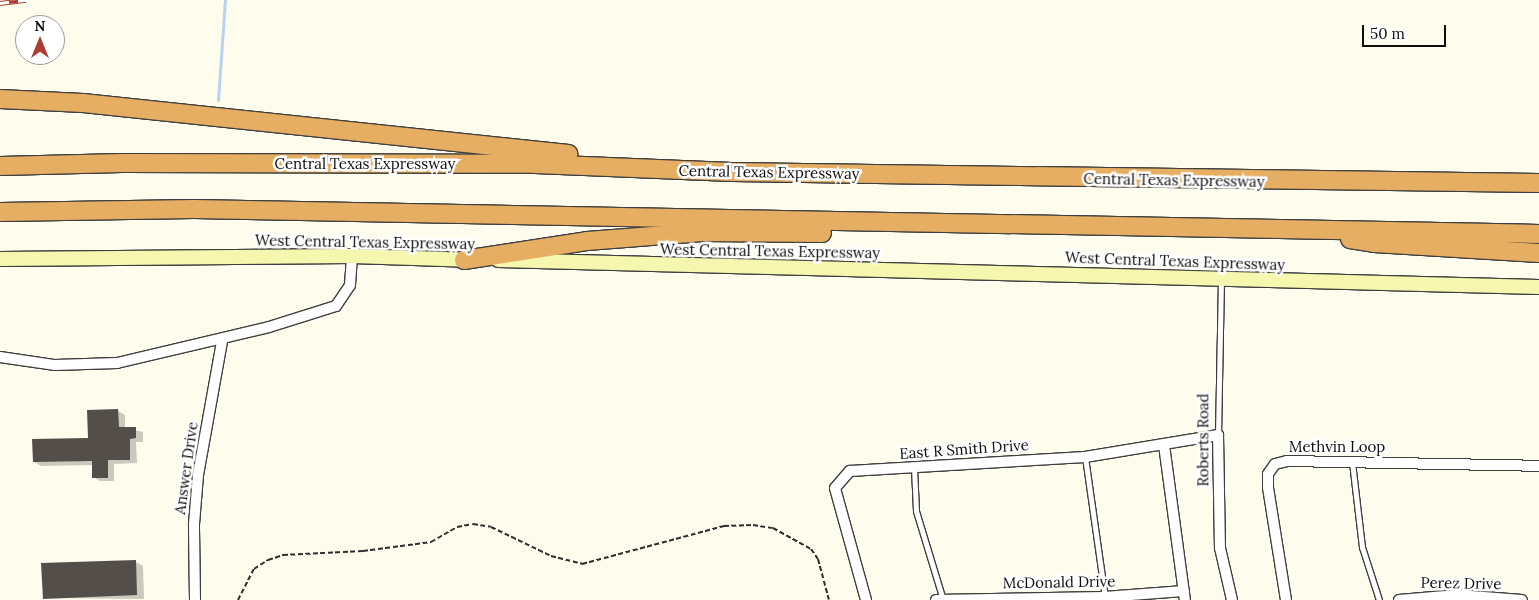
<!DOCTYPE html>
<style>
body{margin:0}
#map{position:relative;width:1539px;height:600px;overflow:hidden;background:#fdfced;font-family:Lora,serif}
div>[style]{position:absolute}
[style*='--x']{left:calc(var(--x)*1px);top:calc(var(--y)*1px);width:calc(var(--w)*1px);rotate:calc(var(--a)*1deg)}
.shadow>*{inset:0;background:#0003}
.stream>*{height:3px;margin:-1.5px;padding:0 1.5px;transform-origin:1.5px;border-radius:1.5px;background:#b6d3ef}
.building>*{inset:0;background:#534e49}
.path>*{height:2px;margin-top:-1px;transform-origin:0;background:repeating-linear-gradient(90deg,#2e2e2e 0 5px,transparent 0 7.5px)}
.roads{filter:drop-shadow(1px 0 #3f3f3f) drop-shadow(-1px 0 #3f3f3f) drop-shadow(0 1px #3f3f3f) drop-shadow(0 -1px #3f3f3f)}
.service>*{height:5px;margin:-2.5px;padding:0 2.5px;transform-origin:2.5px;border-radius:2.5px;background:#fff}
.minor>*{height:10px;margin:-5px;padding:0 5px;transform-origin:5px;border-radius:5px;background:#fff}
.secondary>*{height:14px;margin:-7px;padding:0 7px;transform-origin:7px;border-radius:7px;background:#f6f7ae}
.motorway>*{height:18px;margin:-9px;padding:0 9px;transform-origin:9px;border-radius:9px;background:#e6ae62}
.rail>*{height:5px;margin-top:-2.5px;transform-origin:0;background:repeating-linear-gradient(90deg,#fff 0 9px,#ad3b32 0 18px);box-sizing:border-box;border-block:1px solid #ad3b32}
span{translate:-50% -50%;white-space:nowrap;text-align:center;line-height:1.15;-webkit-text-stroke:5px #fff;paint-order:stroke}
.street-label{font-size:15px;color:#0c0c0c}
.north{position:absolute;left:15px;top:15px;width:50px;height:50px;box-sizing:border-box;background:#fff;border:1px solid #9e9e9e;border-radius:50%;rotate:0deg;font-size:14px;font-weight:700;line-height:20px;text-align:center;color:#0c0c0c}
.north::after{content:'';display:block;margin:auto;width:18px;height:22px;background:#ad3b32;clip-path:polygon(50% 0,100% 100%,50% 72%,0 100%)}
.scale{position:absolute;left:1362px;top:25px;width:84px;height:22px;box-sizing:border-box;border:2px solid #0c0c0c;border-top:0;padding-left:6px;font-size:15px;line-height:18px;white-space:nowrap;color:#0c0c0c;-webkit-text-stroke:4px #fff;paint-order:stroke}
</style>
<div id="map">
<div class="shadow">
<div style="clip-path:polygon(118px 411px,125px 415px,125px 428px,143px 432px,143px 442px,136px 442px,137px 463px,114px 464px,114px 481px,100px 481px,93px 477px,93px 465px,41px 466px,34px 462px,89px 439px)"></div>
<div style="clip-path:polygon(136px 562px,143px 566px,144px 599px,44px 598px)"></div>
</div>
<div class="stream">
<div style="--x:218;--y:100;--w:100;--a:-86"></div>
</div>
<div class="building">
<div style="clip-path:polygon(118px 409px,119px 427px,136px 427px,136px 438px,130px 439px,130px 460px,108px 460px,108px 478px,92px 478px,92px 461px,33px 462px,32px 439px,88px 438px,87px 410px)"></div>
<div style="clip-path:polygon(136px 560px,137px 595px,43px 599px,41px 563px)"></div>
</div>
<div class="path">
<div style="--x:238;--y:600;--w:35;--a:-63"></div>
<div style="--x:254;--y:569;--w:17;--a:-33"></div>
<div style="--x:268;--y:560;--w:16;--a:-18"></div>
<div style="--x:283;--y:555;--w:80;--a:-2.9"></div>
<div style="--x:363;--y:551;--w:69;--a:-7.5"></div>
<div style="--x:431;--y:542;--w:30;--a:-30"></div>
<div style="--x:457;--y:527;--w:16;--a:-11"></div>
<div style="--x:473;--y:524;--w:18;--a:9"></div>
<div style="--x:491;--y:527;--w:67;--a:25.8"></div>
<div style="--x:551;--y:556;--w:32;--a:14"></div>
<div style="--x:582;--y:564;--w:147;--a:-15"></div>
<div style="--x:724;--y:526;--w:29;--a:-2"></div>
<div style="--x:753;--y:525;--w:20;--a:9"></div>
<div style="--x:773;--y:528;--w:43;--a:28.9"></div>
<div style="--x:811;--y:549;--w:12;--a:55"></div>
<div style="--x:818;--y:559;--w:42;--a:75"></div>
</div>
<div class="roads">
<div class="service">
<div style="--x:1218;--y:435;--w:154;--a:-88.9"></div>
<div style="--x:1085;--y:457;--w:141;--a:81.9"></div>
<div style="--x:1352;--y:462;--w:86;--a:83.3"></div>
<div style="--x:1362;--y:547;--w:56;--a:72.2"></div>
<div style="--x:914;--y:468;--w:43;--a:87.3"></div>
<div style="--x:916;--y:511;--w:93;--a:73.1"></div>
</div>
<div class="minor">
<div style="--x:0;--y:357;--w:56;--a:8.3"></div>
<div style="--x:55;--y:365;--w:62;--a:-1.8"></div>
<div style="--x:117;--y:363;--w:156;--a:-13.3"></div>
<div style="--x:269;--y:327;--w:70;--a:-17.4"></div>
<div style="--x:336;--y:306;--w:25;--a:-56"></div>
<div style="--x:350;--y:285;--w:29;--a:-86"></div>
<div style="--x:1164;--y:445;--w:156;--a:82.3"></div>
<div style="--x:195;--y:600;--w:76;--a:-90.8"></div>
<div style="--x:194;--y:524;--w:49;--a:-85.3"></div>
<div style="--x:198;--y:475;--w:136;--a:-79.8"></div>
<div style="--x:866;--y:600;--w:116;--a:-105.5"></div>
<div style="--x:835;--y:488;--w:23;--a:-49"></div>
<div style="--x:850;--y:471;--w:235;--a:-3.4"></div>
<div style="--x:1085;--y:457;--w:135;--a:-9.4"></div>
<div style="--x:1218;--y:435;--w:113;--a:89"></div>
<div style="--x:1220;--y:548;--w:53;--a:77"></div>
<div style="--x:936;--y:600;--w:168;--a:-1"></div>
<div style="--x:1104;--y:597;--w:80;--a:-4.3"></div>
<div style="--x:1286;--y:600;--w:114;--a:-99.1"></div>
<div style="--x:1268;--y:487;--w:13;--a:-90"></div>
<div style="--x:1268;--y:474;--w:12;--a:-55"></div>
<div style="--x:1275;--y:464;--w:12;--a:-14"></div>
<div style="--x:1287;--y:461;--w:252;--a:1.1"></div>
<div style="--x:1399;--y:600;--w:59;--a:-4.8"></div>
<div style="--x:1458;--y:595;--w:64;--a:4.5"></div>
</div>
<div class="secondary">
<div style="--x:0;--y:259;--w:352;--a:-0.5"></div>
<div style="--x:352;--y:256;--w:122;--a:1.9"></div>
<div style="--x:498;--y:260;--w:1041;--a:1.49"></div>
</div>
<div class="motorway">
<div style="--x:0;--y:99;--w:83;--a:2.8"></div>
<div style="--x:83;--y:103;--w:488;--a:6"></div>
<div style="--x:0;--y:166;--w:122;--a:-1.4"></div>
<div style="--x:122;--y:163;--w:413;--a:0.1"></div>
<div style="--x:535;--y:164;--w:197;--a:2.3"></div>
<div style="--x:732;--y:172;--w:807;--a:0.78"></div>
<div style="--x:0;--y:212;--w:194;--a:-0.9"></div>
<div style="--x:194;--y:209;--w:1345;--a:1.06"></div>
<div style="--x:1350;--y:239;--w:24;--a:9"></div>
<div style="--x:1374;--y:243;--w:165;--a:3.5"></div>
<div style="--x:464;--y:260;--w:124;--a:-8.8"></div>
<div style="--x:587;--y:241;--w:116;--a:-4.4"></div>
<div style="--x:703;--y:232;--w:119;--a:0.5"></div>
</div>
</div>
<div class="rail">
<div style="--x:0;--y:3;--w:26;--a:-7"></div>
</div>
<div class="street-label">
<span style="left:365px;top:164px">Central Texas Expressway</span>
<span style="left:769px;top:172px;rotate:1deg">Central Texas Expressway</span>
<span style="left:1174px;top:180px;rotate:1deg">Central Texas Expressway</span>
<span style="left:365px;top:242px;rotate:1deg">West Central Texas Expressway</span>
<span style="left:770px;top:251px;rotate:1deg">West Central Texas Expressway</span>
<span style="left:1175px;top:261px;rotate:2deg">West Central Texas Expressway</span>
<span style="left:1203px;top:440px;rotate:-90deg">Roberts Road</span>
<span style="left:1337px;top:447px">Methvin Loop</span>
<span style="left:964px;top:449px;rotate:-4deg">East R Smith Drive</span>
<span style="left:186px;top:468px;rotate:-82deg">Answer Drive</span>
<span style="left:1059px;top:582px;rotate:-1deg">McDonald Drive</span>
<span style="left:1461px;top:583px;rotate:1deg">Perez Drive</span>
</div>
<div class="north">N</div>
<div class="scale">50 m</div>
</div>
